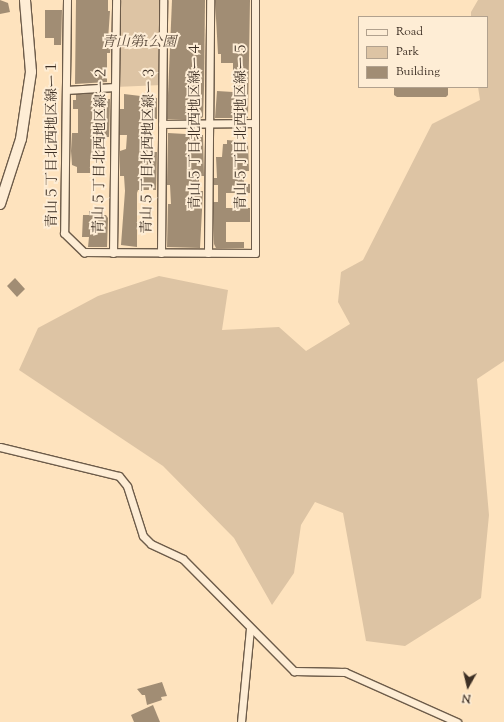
<!DOCTYPE html>
<meta charset="utf-8">
<style>
body{margin:0}
#map{position:relative;width:504px;height:722px;overflow:hidden;background:#fee3be;font-family:"Sorts Mill Goudy","Noto Serif JP",serif}
div>[style]{position:absolute}
[style*='--x']{left:calc(var(--x)*1px);top:calc(var(--y)*1px);width:calc(var(--w)*1px);rotate:calc(var(--a)*1deg)}
.green>*{inset:0;background:#ddc4a4}
.building>*{inset:0;background:#a18d74}
.roads{filter:drop-shadow(1px 0 #6d5c4a) drop-shadow(-1px 0 #6d5c4a) drop-shadow(0 1px #6d5c4a) drop-shadow(0 -1px #6d5c4a)}
.street>*{height:7px;margin:-3.5px;padding:0 3.5px;transform-origin:3.5px;border-radius:3.5px;background:#feedd5}
.secondary>*{height:10px;margin:-5px;padding:0 5px;transform-origin:5px;border-radius:5px;background:#feedd5}
span{translate:-50% -50%;white-space:nowrap;text-align:center;line-height:1.15;-webkit-text-stroke:4px #feedd5;paint-order:stroke}
.park-label{font-size:14px;color:#5d4d3e;font-style:italic}
.street-label{font-size:14px;color:#3d2f24}
.legend{position:absolute;left:358px;top:16px;width:130px;height:72px;box-sizing:border-box;background:#feedd5;border:1px solid #b1a18e;margin:0;padding:5px 7px;list-style:none;font-size:12px;color:#3d2f24}
.legend li{display:flex;align-items:center;gap:8px;height:20px}
.legend b{width:20px;border:1px solid #b1a18e}
.north{position:absolute;left:448px;top:666px;width:40px;height:40px;-webkit-text-stroke:3px #feedd5;paint-order:stroke;rotate:188deg;font-size:11px;font-weight:700;line-height:16px;text-align:center;color:#3d2f24}
.north::after{content:'';display:block;margin:auto;width:14px;height:18px;background:#3d2f24;clip-path:polygon(50% 0,100% 100%,50% 72%,0 100%)}
</style>
<div id="map">
<div class="green">
<div style="clip-path:polygon(116px 0,163px 0,162px 85px,115px 87px)"></div>
<div style="clip-path:polygon(478px 0,504px 0,504px 361px,477px 379px,489px 515px,481px 598px,405px 646px,366px 641px,343px 513px,315px 502px,301px 525px,294px 573px,272px 605px,234px 538px,163px 466px,19px 370px,38px 328px,98px 296px,159px 276px,228px 290px,222px 330px,279px 327px,306px 351px,350px 324px,338px 302px,341px 272px,363px 260px,432px 124px,480px 100px,478px 87px,487px 87px,487px 17px,471px 17px,471px 12px)"></div>
</div>
<div class="building">
<div style="clip-path:polygon(0 0,8px 3px,10px 12px,0 14px)"></div>
<div style="clip-path:polygon(76px 0,108px 0,108px 11px,110px 11px,108px 40px,111px 40px,110px 53px,107px 53px,107px 82px,75px 84px)"></div>
<div style="clip-path:polygon(172px 0,205px 0,204px 89px,203px 117px,200px 119px,167px 119px)"></div>
<div style="clip-path:polygon(215px 0,250px 0,248px 118px,215px 118px,217px 91px,233px 92px,233px 63px,221px 63px,221px 54px,218px 54px)"></div>
<div style="clip-path:polygon(45px 10px,62px 10px,61px 45px,54px 45px,54px 38px,45px 38px)"></div>
<div style="clip-path:polygon(394px 87px,448px 87px,448px 95px,446px 97px,397px 97px,394px 95px)"></div>
<div style="clip-path:polygon(98px 93px,98px 100px,110px 99px,109px 137px,105px 137px,103px 159px,90px 159px,90px 173px,77px 173px,77px 167px,72px 165px,71px 151px,72px 133px,78px 133px,78px 109px,73px 109px,73px 100px,76px 100px,76px 94px)"></div>
<div style="clip-path:polygon(124px 94px,157px 98px,157px 119px,155px 119px,155px 126px,152px 126px,152px 152px,157px 152px,156px 190px,138px 190px,137px 193px,137px 247px,121px 245px,125px 191px,124px 176px,120px 176px,120px 151px,126px 149px,127px 135px,119px 135px,120px 109px,124px 109px)"></div>
<div style="clip-path:polygon(168px 133px,203px 135px,204px 176px,199px 176px,199px 191px,203px 191px,200px 248px,167px 247px,168px 204px,171px 204px,170px 185px,167px 185px)"></div>
<div style="clip-path:polygon(227px 140px,248px 142px,249px 171px,244px 171px,244px 184px,250px 184px,250px 193px,226px 193px,226px 208px,250px 208px,250px 222px,226px 222px,226px 242px,244px 242px,244px 248px,216px 248px,214px 244px,213px 202px,218px 202px,218px 185px,214px 185px,214px 178px,217px 178px,216px 157px,222px 157px,223px 144px,227px 144px)"></div>
<div style="clip-path:polygon(89px 211px,99px 211px,99px 215px,106px 215px,108px 218px,107px 247px,88px 247px,89px 237px,82px 237px,83px 215px,89px 215px)"></div>
<div style="clip-path:polygon(15px 278px,25px 289px,17px 297px,7px 286px)"></div>
<div style="clip-path:polygon(162px 682px,167px 696px,161px 697px,162px 700px,147px 705px,145px 695px,142px 695px,137px 689px)"></div>
<div style="clip-path:polygon(153px 705px,160px 722px,134px 722px,131px 715px)"></div>
</div>
<div class="roads">
<div class="street">
<div style="--x:67;--y:0;--w:233;--a:90.7"></div>
<div style="--x:64;--y:233;--w:28;--a:44"></div>
<div style="--x:84;--y:252;--w:171;--a:0.3"></div>
<div style="--x:255;--y:253;--w:253;--a:-90"></div>
<div style="--x:66;--y:90;--w:49;--a:-3.5"></div>
<div style="--x:162;--y:124;--w:92;--a:-0.6"></div>
<div style="--x:113;--y:253;--w:253;--a:-89.3"></div>
<div style="--x:161;--y:253;--w:253;--a:-89.5"></div>
<div style="--x:208;--y:253;--w:253;--a:-89.5"></div>
<div style="--x:0;--y:447;--w:122;--a:13.7"></div>
<div style="--x:119;--y:476;--w:13;--a:51"></div>
<div style="--x:127;--y:486;--w:52;--a:72.3"></div>
<div style="--x:143;--y:536;--w:11;--a:45"></div>
<div style="--x:151;--y:544;--w:35;--a:25"></div>
<div style="--x:183;--y:559;--w:158;--a:45.3"></div>
<div style="--x:294;--y:671;--w:51;--a:1.1"></div>
<div style="--x:345;--y:672;--w:123;--a:24.1"></div>
<div style="--x:241;--y:722;--w:94;--a:-84.5"></div>
</div>
<div class="secondary">
<div style="--x:0;--y:204;--w:68;--a:-72.1"></div>
<div style="--x:21;--y:139;--w:68;--a:-81.5"></div>
<div style="--x:31;--y:72;--w:72;--a:-94.8"></div>
</div>
</div>
<div class="park-label">
<span style="left:139px;top:43px">青山第1公園</span>
</div>
<div class="street-label">
<span style="left:196px;top:126px;rotate:-90deg">青山５丁目北西地区線ー４</span>
<span style="left:242px;top:126px;rotate:-90deg">青山５丁目北西地区線ー５</span>
<span style="left:53px;top:144px;rotate:-90deg">青山５丁目北西地区線ー１</span>
<span style="left:101px;top:150px;rotate:-89deg">青山５丁目北西地区線ー２</span>
<span style="left:149px;top:150px;rotate:-89deg">青山５丁目北西地区線ー３</span>
</div>
<ul class="legend">
<li><b style="height:5px;background:#feedd5"></b>Road</li>
<li><b style="height:11px;background:#ddc4a4"></b>Park</li>
<li><b style="height:11px;background:#a18d74"></b>Building</li>
</ul>
<div class="north">N</div>
</div>
